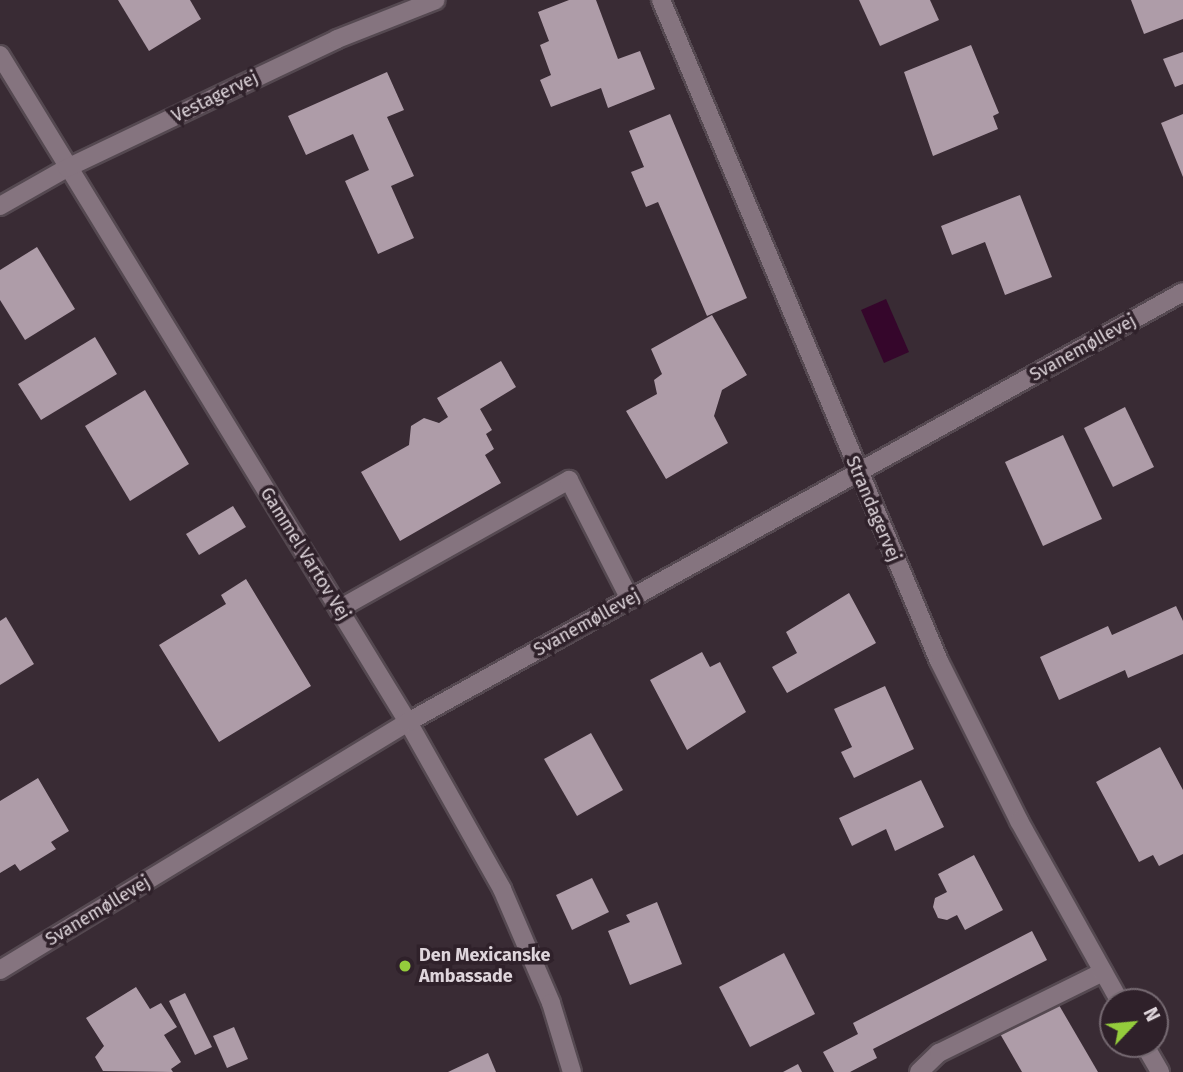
<!DOCTYPE html>
<meta charset="utf-8">
<style>
body{margin:0}
#map{position:relative;width:1183px;height:1072px;overflow:hidden;background:#392b34;font-family:"Fira Sans",sans-serif}
div>[style]{position:absolute}
[style*='--x']{left:calc(var(--x)*1px);top:calc(var(--y)*1px);width:calc(var(--w)*1px);rotate:calc(var(--a)*1deg)}
.water>*{inset:0;background:#35062b}
.building>*{inset:0;background:#ae9ca8}
.roads{filter:drop-shadow(2px 0 #554951) drop-shadow(-2px 0 #554951) drop-shadow(0 2px #554951) drop-shadow(0 -2px #554951)}
.service>*{height:18px;margin:-9px;padding:0 9px;transform-origin:9px;border-radius:9px;background:#85747f}
.minor>*{height:18px;margin:-9px;padding:0 9px;transform-origin:9px;border-radius:9px;background:#85747f}
.dots>*{width:19px;height:19px;translate:-50% -50%;box-sizing:border-box;border:4px solid #2f212a;border-radius:50%}
span{translate:-50% -50%;white-space:nowrap;text-align:center;line-height:1.15;-webkit-text-stroke:7px #2f212a;paint-order:stroke}
.street-label{font-size:18px;color:#ded5db}
.poi-label{font-size:18px;color:#ded5db;font-weight:700}
.left{translate:0 -50%;text-align:left}
.north{position:absolute;left:1099px;top:988px;width:70px;height:70px;box-sizing:border-box;background:#2f212a;border:2px solid #756971;border-radius:50%;rotate:64deg;font-size:19px;font-weight:700;line-height:28px;text-align:center;color:#ded5db}
.north::after{content:'';display:block;margin:auto;width:24px;height:32px;background:#94cc3c;clip-path:polygon(50% 0,100% 100%,50% 72%,0 100%)}
</style>
<div id="map">
<div class="water">
<div style="clip-path:polygon(886px 299px,909px 352px,884px 363px,861px 310px)"></div>
</div>
<div class="building">
<div style="clip-path:polygon(118px 0,190px 0,201px 19px,149px 51px)"></div>
<div style="clip-path:polygon(569px 0,596px 0,618px 59px,640px 51px,655px 89px,608px 108px,601px 88px,551px 107px,540px 80px,551px 75px,540px 45px,549px 41px,538px 12px)"></div>
<div style="clip-path:polygon(859px 0,930px 0,939px 20px,880px 46px)"></div>
<div style="clip-path:polygon(1131px 0,1183px 0,1183px 19px,1144px 34px)"></div>
<div style="clip-path:polygon(971px 45px,999px 113px,993px 116px,998px 129px,933px 156px,904px 72px)"></div>
<div style="clip-path:polygon(1183px 52px,1183px 84px,1175px 87px,1163px 59px)"></div>
<div style="clip-path:polygon(387px 72px,404px 110px,387px 117px,414px 176px,391px 186px,414px 238px,378px 254px,345px 181px,369px 170px,353px 134px,306px 155px,288px 116px)"></div>
<div style="clip-path:polygon(670px 114px,747px 298px,707px 316px,658px 202px,646px 207px,631px 172px,644px 167px,629px 131px)"></div>
<div style="clip-path:polygon(1183px 114px,1183px 177px,1161px 123px)"></div>
<div style="clip-path:polygon(1020px 195px,1052px 277px,1005px 295px,985px 242px,952px 255px,941px 226px)"></div>
<div style="clip-path:polygon(37px 247px,75px 309px,25px 340px,0 300px,0 270px)"></div>
<div style="clip-path:polygon(712px 315px,747px 375px,722px 390px,714px 416px,728px 443px,666px 479px,626px 411px,657px 394px,654px 380px,662px 374px,651px 349px)"></div>
<div style="clip-path:polygon(95px 337px,117px 374px,41px 420px,18px 384px)"></div>
<div style="clip-path:polygon(501px 361px,516px 387px,480px 409px,492px 430px,486px 434px,494px 449px,485px 455px,501px 483px,400px 541px,361px 472px,409px 445px,411px 426px,424px 418px,439px 423px,448px 417px,437px 398px)"></div>
<div style="clip-path:polygon(145px 390px,189px 464px,130px 501px,85px 426px)"></div>
<div style="clip-path:polygon(1125px 407px,1154px 467px,1113px 487px,1084px 428px)"></div>
<div style="clip-path:polygon(1063px 435px,1102px 519px,1043px 546px,1005px 462px)"></div>
<div style="clip-path:polygon(233px 506px,246px 527px,199px 555px,186px 534px)"></div>
<div style="clip-path:polygon(246px 579px,311px 686px,219px 742px,159px 645px,226px 604px,221px 595px)"></div>
<div style="clip-path:polygon(849px 593px,876px 643px,787px 693px,772px 667px,797px 653px,786px 632px)"></div>
<div style="clip-path:polygon(1176px 606px,1183px 621px,1183px 654px,1128px 678px,1125px 670px,1059px 700px,1040px 657px,1108px 626px,1112px 635px)"></div>
<div style="clip-path:polygon(6px 617px,34px 664px,0 685px,0 621px)"></div>
<div style="clip-path:polygon(702px 652px,710px 667px,720px 662px,746px 712px,687px 750px,650px 680px)"></div>
<div style="clip-path:polygon(885px 686px,914px 749px,854px 778px,841px 752px,852px 747px,834px 709px)"></div>
<div style="clip-path:polygon(591px 733px,623px 790px,577px 816px,544px 759px)"></div>
<div style="clip-path:polygon(1160px 747px,1183px 790px,1183px 854px,1159px 866px,1153px 855px,1139px 862px,1096px 782px)"></div>
<div style="clip-path:polygon(38px 778px,69px 831px,51px 842px,56px 849px,20px 871px,15px 864px,0 873px,0 801px)"></div>
<div style="clip-path:polygon(921px 780px,944px 827px,895px 851px,886px 829px,852px 846px,839px 818px)"></div>
<div style="clip-path:polygon(974px 855px,1003px 910px,965px 930px,957px 915px,947px 920px,938px 918px,933px 907px,935px 898px,947px 892px,938px 874px)"></div>
<div style="clip-path:polygon(592px 878px,609px 912px,572px 930px,556px 895px)"></div>
<div style="clip-path:polygon(657px 902px,682px 964px,630px 985px,608px 931px,630px 922px,626px 915px)"></div>
<div style="clip-path:polygon(1032px 931px,1047px 960px,873px 1049px,877px 1058px,850px 1072px,834px 1072px,823px 1052px,858px 1034px,853px 1023px)"></div>
<div style="clip-path:polygon(784px 953px,815px 1014px,750px 1047px,719px 987px)"></div>
<div style="clip-path:polygon(136px 987px,150px 1009px,161px 1003px,177px 1027px,164px 1035px,181px 1062px,171px 1069px,173px 1072px,103px 1071px,95px 1057px,104px 1046px,86px 1018px)"></div>
<div style="clip-path:polygon(185px 993px,212px 1047px,195px 1055px,169px 1001px)"></div>
<div style="clip-path:polygon(1056px 1000px,1098px 1072px,1022px 1072px,999px 1032px)"></div>
<div style="clip-path:polygon(234px 1027px,248px 1059px,227px 1068px,213px 1036px)"></div>
<div style="clip-path:polygon(488px 1053px,496px 1072px,448px 1072px)"></div>
<div style="clip-path:polygon(798px 1064px,802px 1072px,783px 1072px)"></div>
</div>
<div class="roads">
<div class="service">
<div style="--x:339;--y:609;--w:264;--a:-29.3"></div>
<div style="--x:569;--y:480;--w:134;--a:62.9"></div>
<div style="--x:919;--y:1072;--w:28;--a:-44"></div>
<div style="--x:939;--y:1053;--w:183;--a:-26.3"></div>
</div>
<div class="minor">
<div style="--x:661;--y:0;--w:717;--a:67.19"></div>
<div style="--x:939;--y:661;--w:179;--a:63.4"></div>
<div style="--x:1019;--y:821;--w:207;--a:60.8"></div>
<div style="--x:0;--y:55;--w:782;--a:58.55"></div>
<div style="--x:408;--y:722;--w:192;--a:60.6"></div>
<div style="--x:502;--y:889;--w:124;--a:66.7"></div>
<div style="--x:551;--y:1003;--w:72;--a:73.1"></div>
<div style="--x:0;--y:206;--w:77;--a:-29.6"></div>
<div style="--x:67;--y:168;--w:299;--a:-25.5"></div>
<div style="--x:337;--y:39;--w:106;--a:-21.5"></div>
<div style="--x:0;--y:970;--w:477;--a:-31.3"></div>
<div style="--x:408;--y:722;--w:886;--a:-29.02"></div>
<div style="--x:1144;--y:1044;--w:32;--a:60"></div>
</div>
</div>
<div class="dots">
<div style="left:405px;top:966px;background:#94cc3c"></div>
</div>
<div class="street-label">
<span style="left:215px;top:97px;rotate:-26deg">Vestagervej</span>
<span style="left:1083px;top:348px;rotate:-29deg">Svanemøllevej</span>
<span style="left:873px;top:509px;rotate:67deg">Strandagervej</span>
<span style="left:305px;top:554px;rotate:58deg">Gammel Vartov Vej</span>
<span style="left:587px;top:623px;rotate:-29deg">Svanemøllevej</span>
<span style="left:98px;top:911px;rotate:-31deg">Svanemøllevej</span>
</div>
<div class="poi-label">
<span class="left" style="left:419px;top:966px">Den Mexicanske<br>Ambassade</span>
</div>
<div class="north">N</div>
</div>
